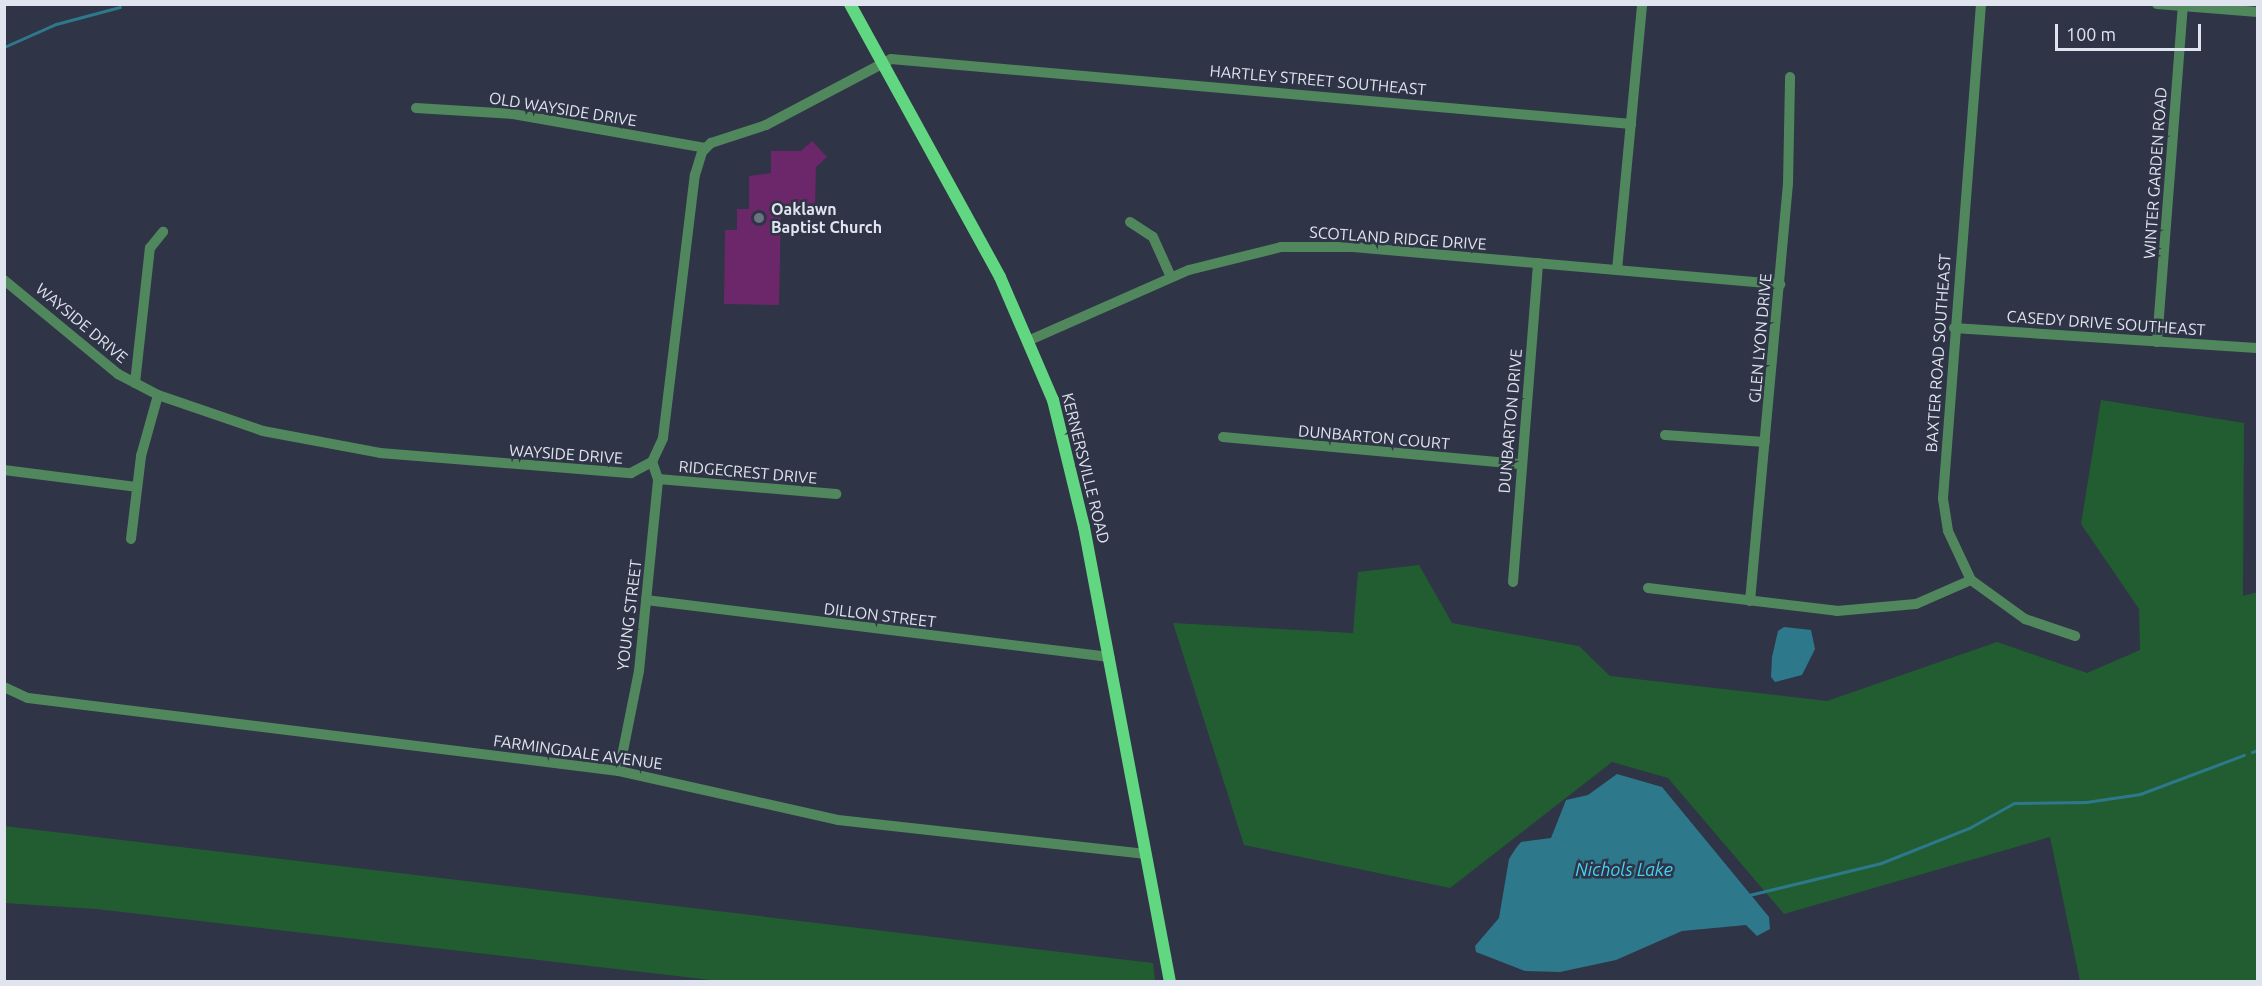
<!DOCTYPE html>
<style>
body{margin:0}
#map{position:relative;width:2262px;height:986px;overflow:hidden;background:#2f3446;font-family:Ubuntu,sans-serif}
div>[style]{position:absolute}
[style*='--x']{left:calc(var(--x)*1px);top:calc(var(--y)*1px);width:calc(var(--w)*1px);rotate:calc(var(--a)*1deg)}
.green>*{inset:0;background:#225d31}
.water>*{inset:0;background:#2e788b}
.stream>*{height:3px;margin:-1.5px;padding:0 1.5px;transform-origin:1.5px;border-radius:1.5px;background:#2e788b}
.building>*{inset:0;background:#6b2769}
.minor>*{height:10px;margin:-5px;padding:0 5px;transform-origin:5px;border-radius:5px;background:#51875d}
.major>*{height:12px;margin:-6px;padding:0 6px;transform-origin:6px;border-radius:6px;background:#61d782}
.dots>*{width:16px;height:16px;translate:-50% -50%;box-sizing:border-box;border:3px solid #2f3446;border-radius:50%}
span{translate:-50% -50%;white-space:nowrap;text-align:center;line-height:1.15;-webkit-text-stroke:5px #2f3446;paint-order:stroke}
.street-label{font-size:16px;color:#e0e4ef}
.poi-label{font-size:16px;color:#e0e4ef;font-weight:700}
.left{translate:0 -50%;text-align:left}
.water-label{font-size:18px;color:#43d4f6;font-style:italic}
.frame{position:absolute;inset:0;border:6px solid #e0e4ef;pointer-events:none}
.scale{position:absolute;left:2055px;top:24px;width:146px;height:27px;box-sizing:border-box;border:3px solid #e0e4ef;border-top:0;padding-left:8px;font-size:18px;line-height:21px;white-space:nowrap;color:#e0e4ef;-webkit-text-stroke:4px #2f3446;paint-order:stroke}
</style>
<div id="map">
<div class="green">
<div style="clip-path:polygon(2101px 400px,2244px 423px,2243px 596px,2258px 592px,2257px 981px,2080px 981px,2050px 837px,1784px 914px,1668px 778px,1612px 762px,1450px 888px,1244px 845px,1173px 623px,1353px 633px,1358px 572px,1419px 565px,1452px 623px,1579px 646px,1610px 676px,1827px 701px,1997px 642px,2087px 673px,2140px 650px,2139px 609px,2081px 524px)"></div>
<div style="clip-path:polygon(4px 826px,1153px 963px,1155px 981px,720px 981px,96px 909px,5px 903px)"></div>
</div>
<div class="water">
<div style="clip-path:polygon(1784px 627px,1811px 630px,1815px 649px,1802px 675px,1775px 682px,1771px 677px,1772px 657px,1778px 631px)"></div>
<div style="clip-path:polygon(1617px 774px,1662px 787px,1769px 917px,1770px 929px,1757px 936px,1746px 925px,1682px 931px,1616px 960px,1560px 972px,1525px 971px,1476px 952px,1475px 946px,1499px 918px,1509px 859px,1516px 848px,1521px 842px,1551px 838px,1566px 800px,1588px 795px)"></div>
</div>
<div class="stream">
<div style="--x:4;--y:47;--w:57;--a:-23.9"></div>
<div style="--x:56;--y:24;--w:66;--a:-14.9"></div>
<div style="--x:2252;--y:752;--w:6;--a:-18"></div>
<div style="--x:1749;--y:895;--w:136;--a:-13.6"></div>
<div style="--x:1881;--y:863;--w:95;--a:-21.7"></div>
<div style="--x:1969;--y:828;--w:51;--a:-29.1"></div>
<div style="--x:2014;--y:803;--w:72;--a:-0.8"></div>
<div style="--x:2086;--y:802;--w:55;--a:-8.4"></div>
<div style="--x:2140;--y:794;--w:111;--a:-20.6"></div>
</div>
<div class="building">
<div style="clip-path:polygon(812px 141px,827px 157px,816px 167px,815px 207px,781px 211px,779px 305px,724px 304px,725px 230px,737px 230px,737px 209px,749px 209px,749px 176px,771px 173px,771px 151px,801px 151px)"></div>
</div>
<div class="minor">
<div style="--x:1981;--y:4;--w:496;--a:94.4"></div>
<div style="--x:1943;--y:499;--w:32;--a:81"></div>
<div style="--x:1948;--y:531;--w:54;--a:64.9"></div>
<div style="--x:1971;--y:580;--w:67;--a:35.8"></div>
<div style="--x:2025;--y:619;--w:53;--a:18.8"></div>
<div style="--x:2157;--y:4;--w:101;--a:4.5"></div>
<div style="--x:416;--y:108;--w:97;--a:3.5"></div>
<div style="--x:513;--y:114;--w:195;--a:10"></div>
<div style="--x:1130;--y:222;--w:27;--a:33"></div>
<div style="--x:1153;--y:237;--w:44;--a:65.8"></div>
<div style="--x:1617;--y:270;--w:267;--a:-84.6"></div>
<div style="--x:4;--y:280;--w:148;--a:39.5"></div>
<div style="--x:118;--y:374;--w:45;--a:27.7"></div>
<div style="--x:158;--y:395;--w:111;--a:18.9"></div>
<div style="--x:263;--y:431;--w:119;--a:10.6"></div>
<div style="--x:380;--y:453;--w:252;--a:4.6"></div>
<div style="--x:631;--y:473;--w:24;--a:-28"></div>
<div style="--x:652;--y:462;--w:26;--a:-65"></div>
<div style="--x:663;--y:438;--w:265;--a:-83.1"></div>
<div style="--x:695;--y:175;--w:24;--a:-73"></div>
<div style="--x:702;--y:152;--w:13;--a:-45"></div>
<div style="--x:711;--y:143;--w:58;--a:-18.1"></div>
<div style="--x:766;--y:125;--w:141;--a:-27.8"></div>
<div style="--x:891;--y:59;--w:743;--a:5.02"></div>
<div style="--x:1954;--y:328;--w:303;--a:3.8"></div>
<div style="--x:1030;--y:340;--w:174;--a:-23.8"></div>
<div style="--x:1189;--y:270;--w:95;--a:-14"></div>
<div style="--x:1281;--y:247;--w:72;--a:0"></div>
<div style="--x:1353;--y:247;--w:429;--a:5"></div>
<div style="--x:2157;--y:342;--w:339;--a:-85.6"></div>
<div style="--x:135;--y:383;--w:136;--a:-83.7"></div>
<div style="--x:150;--y:248;--w:21;--a:-51"></div>
<div style="--x:1665;--y:435;--w:100;--a:4"></div>
<div style="--x:1223;--y:437;--w:300;--a:5.2"></div>
<div style="--x:4;--y:470;--w:133;--a:7.3"></div>
<div style="--x:658;--y:479;--w:179;--a:4.8"></div>
<div style="--x:131;--y:539;--w:84;--a:-83.1"></div>
<div style="--x:141;--y:456;--w:63;--a:-74.4"></div>
<div style="--x:1513;--y:582;--w:320;--a:-85.5"></div>
<div style="--x:1648;--y:588;--w:190;--a:6.9"></div>
<div style="--x:1837;--y:611;--w:79;--a:-5.1"></div>
<div style="--x:1916;--y:604;--w:60;--a:-23.6"></div>
<div style="--x:646;--y:600;--w:467;--a:7"></div>
<div style="--x:1750;--y:601;--w:419;--a:-84.8"></div>
<div style="--x:1788;--y:184;--w:107;--a:-88.9"></div>
<div style="--x:4;--y:687;--w:26;--a:25"></div>
<div style="--x:28;--y:698;--w:595;--a:7.04"></div>
<div style="--x:619;--y:771;--w:224;--a:12.6"></div>
<div style="--x:838;--y:820;--w:310;--a:6.3"></div>
<div style="--x:619;--y:771;--w:102;--a:-78.7"></div>
<div style="--x:639;--y:671;--w:193;--a:-84.3"></div>
<div style="--x:658;--y:479;--w:18;--a:-109"></div>
</div>
<div class="major">
<div style="--x:850;--y:4;--w:311;--a:61.2"></div>
<div style="--x:1000;--y:277;--w:134;--a:66.7"></div>
<div style="--x:1053;--y:400;--w:131;--a:76.3"></div>
<div style="--x:1084;--y:527;--w:463;--a:79.3"></div>
</div>
<div class="dots">
<div style="left:759px;top:218px;background:#6b7280"></div>
</div>
<div class="street-label">
<span style="left:1318px;top:80px;rotate:5deg">HARTLEY STREET SOUTHEAST</span>
<span style="left:563px;top:109px;rotate:9deg">OLD WAYSIDE DRIVE</span>
<span style="left:2155px;top:173px;rotate:-86deg">WINTER GARDEN ROAD</span>
<span style="left:1398px;top:238px;rotate:4deg">SCOTLAND RIDGE DRIVE</span>
<span style="left:82px;top:323px;rotate:40deg">WAYSIDE DRIVE</span>
<span style="left:2106px;top:323px;rotate:4deg">CASEDY DRIVE SOUTHEAST</span>
<span style="left:1760px;top:338px;rotate:-85deg">GLEN LYON DRIVE</span>
<span style="left:1938px;top:353px;rotate:-86deg">BAXTER ROAD SOUTHEAST</span>
<span style="left:1510px;top:421px;rotate:-85deg">DUNBARTON DRIVE</span>
<span style="left:1374px;top:437px;rotate:5deg">DUNBARTON COURT</span>
<span style="left:566px;top:454px;rotate:4deg">WAYSIDE DRIVE</span>
<span style="left:1086px;top:468px;rotate:76deg">KERNERSVILLE ROAD</span>
<span style="left:748px;top:472px;rotate:5deg">RIDGECREST DRIVE</span>
<span style="left:629px;top:615px;rotate:-83deg">YOUNG STREET</span>
<span style="left:880px;top:615px;rotate:7deg">DILLON STREET</span>
<span style="left:578px;top:752px;rotate:8deg">FARMINGDALE AVENUE</span>
</div>
<div class="poi-label">
<span class="left" style="left:771px;top:218px">Oaklawn<br>Baptist Church</span>
</div>
<div class="water-label">
<span style="left:1624px;top:869px">Nichols Lake</span>
</div>
<div class="frame"></div>
<div class="scale">100 m</div>
</div>
